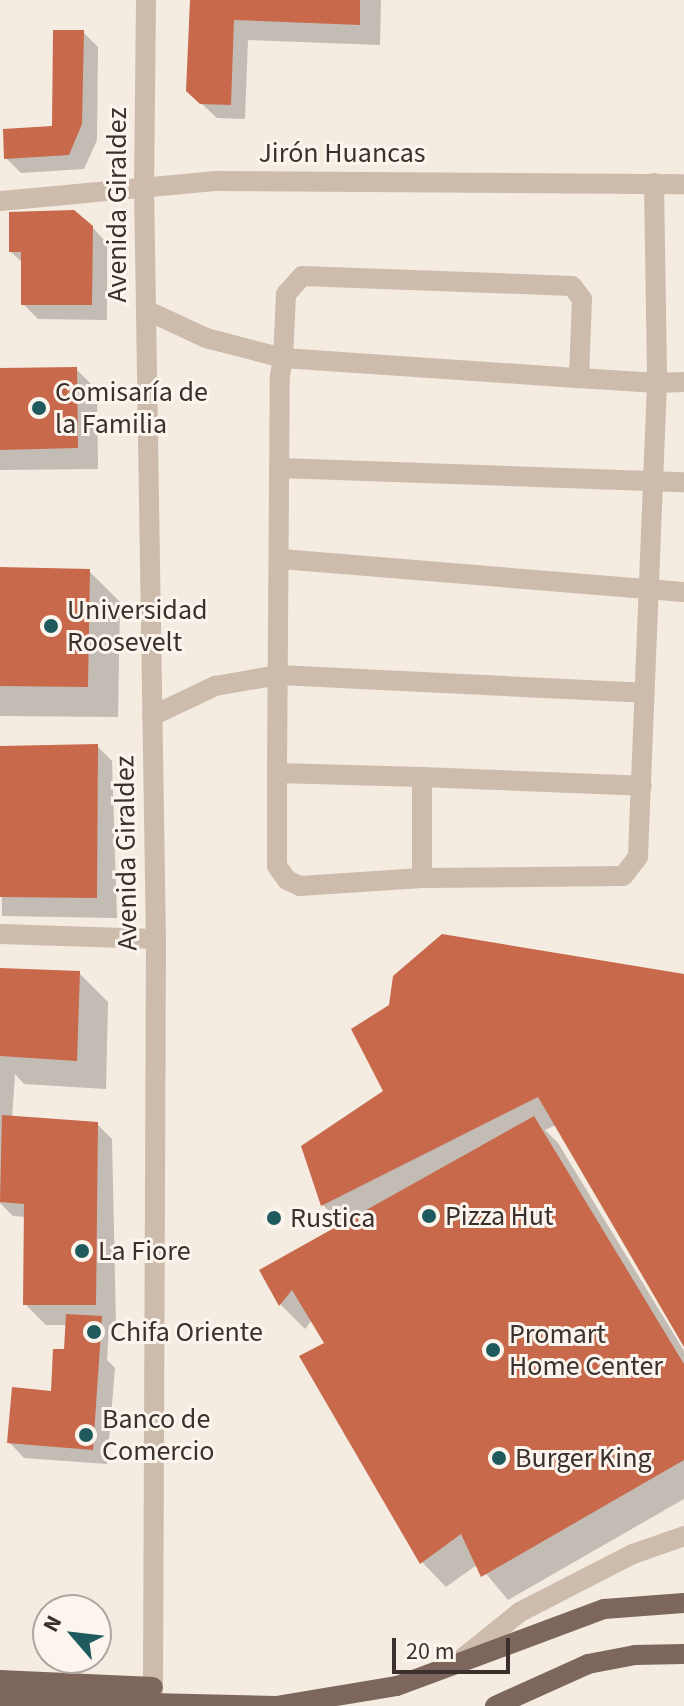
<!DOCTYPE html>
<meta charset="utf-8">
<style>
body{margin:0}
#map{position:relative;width:684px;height:1706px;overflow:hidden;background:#f4ebe1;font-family:"Source Sans 3",sans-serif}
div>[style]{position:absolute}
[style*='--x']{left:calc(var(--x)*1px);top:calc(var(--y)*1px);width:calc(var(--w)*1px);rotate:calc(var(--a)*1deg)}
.shadow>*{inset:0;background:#0003}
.building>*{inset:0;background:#c8694b}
.minor>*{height:20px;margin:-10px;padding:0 10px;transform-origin:10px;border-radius:10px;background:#cdbbac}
.major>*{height:20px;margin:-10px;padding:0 10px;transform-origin:10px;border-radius:10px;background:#7d675c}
.major-bridge>*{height:20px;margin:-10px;padding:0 10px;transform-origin:10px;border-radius:10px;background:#7d675c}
.dots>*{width:22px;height:22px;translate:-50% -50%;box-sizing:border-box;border:4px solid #fbf5ee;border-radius:50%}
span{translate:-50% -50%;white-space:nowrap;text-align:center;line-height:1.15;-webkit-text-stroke:6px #fbf5ee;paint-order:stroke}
.street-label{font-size:28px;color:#3b302b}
.poi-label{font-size:28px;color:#3b302b}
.left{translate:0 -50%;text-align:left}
.north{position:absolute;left:32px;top:1594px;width:80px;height:80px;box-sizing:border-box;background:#fbf5ee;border:2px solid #aea6a0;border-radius:50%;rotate:298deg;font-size:22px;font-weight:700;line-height:32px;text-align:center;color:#3b302b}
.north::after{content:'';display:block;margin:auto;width:28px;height:36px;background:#1f5a5e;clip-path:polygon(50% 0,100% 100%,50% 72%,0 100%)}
.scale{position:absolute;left:392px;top:1638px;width:118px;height:36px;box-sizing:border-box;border:4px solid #3b302b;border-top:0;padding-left:10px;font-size:24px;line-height:28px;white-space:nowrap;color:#3b302b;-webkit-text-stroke:6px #fbf5ee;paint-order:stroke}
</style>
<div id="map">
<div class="shadow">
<div style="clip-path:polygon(192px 0,381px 0,380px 45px,248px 40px,245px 119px,217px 118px,188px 91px)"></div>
<div style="clip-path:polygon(83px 32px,98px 47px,97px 140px,84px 169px,21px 173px,6px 158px,54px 127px)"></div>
<div style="clip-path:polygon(92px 227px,107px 243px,107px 320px,38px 319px,23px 304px,23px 263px,11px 252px)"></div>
<div style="clip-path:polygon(76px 369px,97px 390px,98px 469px,0 470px,0 370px)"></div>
<div style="clip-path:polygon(0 569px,89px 571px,120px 602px,118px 717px,0 716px)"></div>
<div style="clip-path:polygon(97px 746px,112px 761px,117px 918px,2px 916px,0 748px)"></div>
<div style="clip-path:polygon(0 970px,79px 973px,108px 1002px,106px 1089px,24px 1084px,15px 1074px,12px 1118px,97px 1124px,112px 1139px,116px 1325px,109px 1325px,107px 1360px,115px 1368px,107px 1464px,24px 1458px,9px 1442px,53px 1393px,66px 1351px,67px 1325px,46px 1325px,25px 1304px,26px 1217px,13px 1216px,0 1203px)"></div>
<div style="clip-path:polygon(684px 976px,684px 1343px,556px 1125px,545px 1130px,558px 1143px,684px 1351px,684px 1499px,508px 1600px,478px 1564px,446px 1587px,422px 1562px,327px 1344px,312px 1320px,305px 1329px,281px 1305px,262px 1271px,343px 1225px,323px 1205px,303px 1147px)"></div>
</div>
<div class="building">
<div style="clip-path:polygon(190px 0,360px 0,360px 25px,234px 20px,231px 105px,200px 104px,186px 91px)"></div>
<div style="clip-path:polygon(53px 30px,84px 30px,82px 124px,69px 155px,4px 159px,3px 129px,52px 126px)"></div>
<div style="clip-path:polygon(74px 210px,93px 226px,92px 305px,21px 305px,21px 252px,9px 252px,9px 212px)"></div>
<div style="clip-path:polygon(77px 367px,78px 448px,0 450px,0 368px)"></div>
<div style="clip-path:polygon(0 567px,90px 569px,88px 687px,0 686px)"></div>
<div style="clip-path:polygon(98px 744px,97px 898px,0 897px,0 746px)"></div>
<div style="clip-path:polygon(442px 934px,684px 974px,684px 1347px,538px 1097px,321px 1206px,301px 1146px,383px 1091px,351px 1029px,389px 1005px,393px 976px)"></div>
<div style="clip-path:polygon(0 968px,80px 971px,77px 1061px,0 1056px)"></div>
<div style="clip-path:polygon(2px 1115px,98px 1122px,96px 1305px,23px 1305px,24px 1204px,0 1202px)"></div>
<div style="clip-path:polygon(534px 1116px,684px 1364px,684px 1460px,481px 1577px,461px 1534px,420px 1564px,299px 1356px,324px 1343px,292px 1290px,279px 1306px,259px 1270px)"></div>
<div style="clip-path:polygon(66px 1314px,102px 1316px,93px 1450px,7px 1443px,12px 1387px,51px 1391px,53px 1349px,64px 1349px)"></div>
</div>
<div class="minor">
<div style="--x:146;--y:0;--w:186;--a:90.6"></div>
<div style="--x:144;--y:186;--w:753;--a:89.09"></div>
<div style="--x:156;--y:939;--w:763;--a:90.23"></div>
<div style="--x:654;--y:183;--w:200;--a:89.1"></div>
<div style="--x:657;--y:383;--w:27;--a:-2"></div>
<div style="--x:0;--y:201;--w:218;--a:-5.3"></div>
<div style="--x:217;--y:181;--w:467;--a:0.4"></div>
<div style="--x:146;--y:310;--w:66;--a:25"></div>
<div style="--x:206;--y:338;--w:80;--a:14.6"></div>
<div style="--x:283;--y:358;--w:297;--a:3.9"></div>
<div style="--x:579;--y:378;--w:78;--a:3.7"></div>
<div style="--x:657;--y:383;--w:474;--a:92.3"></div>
<div style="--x:638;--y:857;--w:24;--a:128"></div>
<div style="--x:623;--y:876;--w:201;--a:179.4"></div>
<div style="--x:422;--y:878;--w:101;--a:-90"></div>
<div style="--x:422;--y:777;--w:145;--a:-178.4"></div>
<div style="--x:277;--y:773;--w:397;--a:-89.6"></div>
<div style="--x:280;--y:376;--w:18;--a:-81"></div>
<div style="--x:283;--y:358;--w:64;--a:-87.3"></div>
<div style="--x:286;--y:294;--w:24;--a:-48"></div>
<div style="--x:302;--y:276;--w:270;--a:2.1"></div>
<div style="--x:572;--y:286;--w:16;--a:52"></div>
<div style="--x:582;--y:299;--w:79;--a:92.2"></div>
<div style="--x:279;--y:468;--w:405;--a:2"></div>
<div style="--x:281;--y:559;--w:404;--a:4.7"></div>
<div style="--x:152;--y:716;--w:70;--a:-25.5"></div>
<div style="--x:215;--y:686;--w:65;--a:-9.8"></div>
<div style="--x:279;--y:675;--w:365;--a:2.8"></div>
<div style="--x:277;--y:773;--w:93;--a:90"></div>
<div style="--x:277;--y:866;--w:17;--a:54"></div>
<div style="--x:287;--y:880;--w:14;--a:25"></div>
<div style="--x:300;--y:886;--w:122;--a:-3.8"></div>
<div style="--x:422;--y:777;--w:220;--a:2.3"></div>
<div style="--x:0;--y:934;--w:156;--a:1.8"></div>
<div style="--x:459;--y:1661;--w:78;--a:-38.8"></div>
<div style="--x:520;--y:1612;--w:127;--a:-27.2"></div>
<div style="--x:633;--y:1554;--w:54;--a:-19.4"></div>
</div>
<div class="major">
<div style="--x:0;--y:1680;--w:153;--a:2.6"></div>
<div style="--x:0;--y:1698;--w:108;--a:2.1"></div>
<div style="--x:276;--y:1706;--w:123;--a:-9.4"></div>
<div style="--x:397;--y:1686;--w:221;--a:-20.4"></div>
<div style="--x:604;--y:1609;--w:80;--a:-4.3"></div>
<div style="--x:495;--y:1706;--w:102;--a:-24.3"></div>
<div style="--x:588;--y:1664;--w:48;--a:-10.8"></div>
<div style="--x:635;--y:1655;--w:49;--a:-1.2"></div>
</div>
<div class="major-bridge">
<div style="--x:108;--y:1702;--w:168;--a:1.4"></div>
</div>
<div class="dots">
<div style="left:39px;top:408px;background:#1f5a5e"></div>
<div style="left:51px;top:626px;background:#1f5a5e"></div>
<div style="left:429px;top:1216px;background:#1f5a5e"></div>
<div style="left:274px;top:1218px;background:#1f5a5e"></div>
<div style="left:82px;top:1251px;background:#1f5a5e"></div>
<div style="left:94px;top:1332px;background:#1f5a5e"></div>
<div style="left:493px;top:1350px;background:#1f5a5e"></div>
<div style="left:86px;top:1435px;background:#1f5a5e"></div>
<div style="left:499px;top:1458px;background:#1f5a5e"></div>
</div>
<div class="street-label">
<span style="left:342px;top:153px">Jirón Huancas</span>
<span style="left:117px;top:205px;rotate:-90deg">Avenida Giraldez</span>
<span style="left:126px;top:853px;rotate:-91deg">Avenida Giraldez</span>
</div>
<div class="poi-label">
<span class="left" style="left:55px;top:408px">Comisaría de<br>la Familia</span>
<span class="left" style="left:67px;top:626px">Universidad<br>Roosevelt</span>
<span class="left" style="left:445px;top:1216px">Pizza Hut</span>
<span class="left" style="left:290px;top:1218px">Rustica</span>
<span class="left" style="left:98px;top:1251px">La Fiore</span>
<span class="left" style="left:110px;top:1332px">Chifa Oriente</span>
<span class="left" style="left:509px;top:1350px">Promart<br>Home Center</span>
<span class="left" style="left:102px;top:1435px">Banco de<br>Comercio</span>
<span class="left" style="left:515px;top:1458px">Burger King</span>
</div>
<div class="north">N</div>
<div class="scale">20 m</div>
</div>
